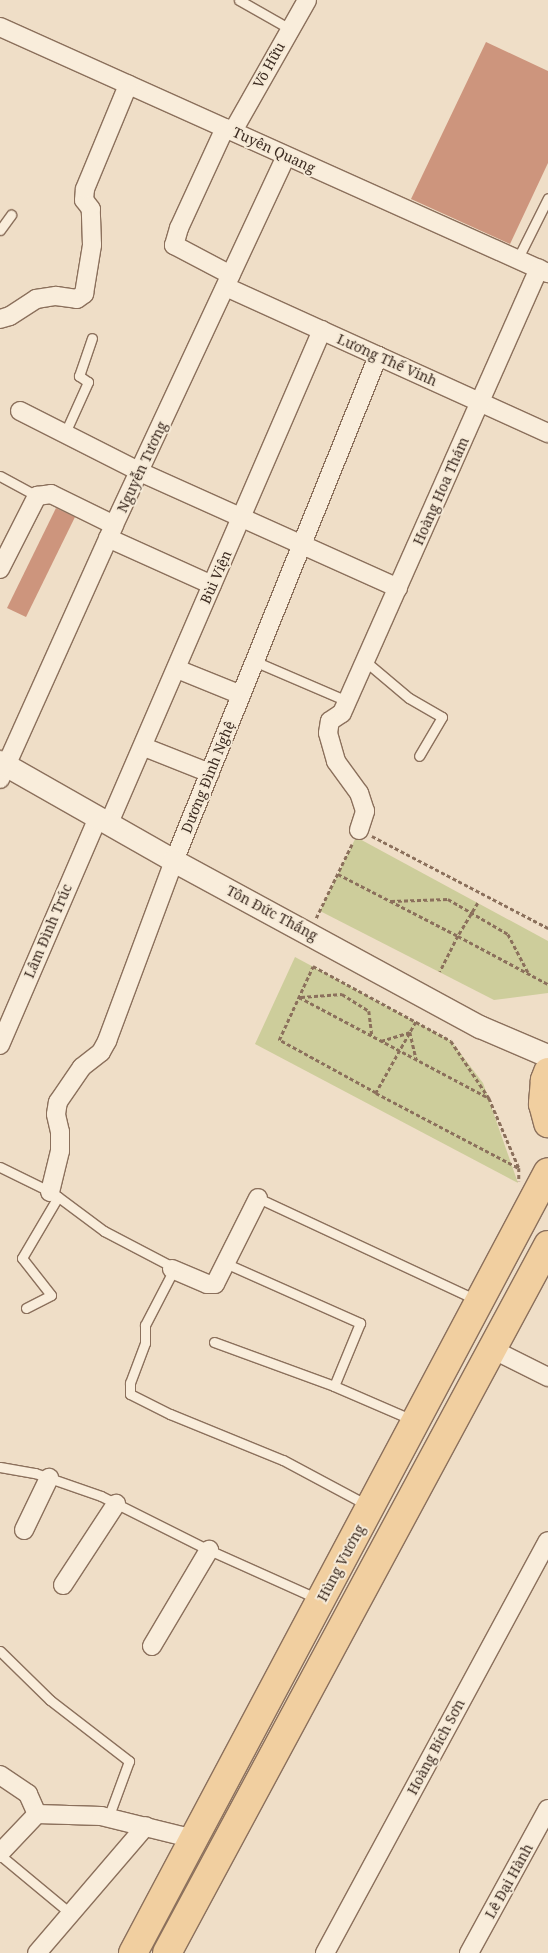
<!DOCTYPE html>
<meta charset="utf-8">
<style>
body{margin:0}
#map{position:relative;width:548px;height:1953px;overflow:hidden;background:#efdec7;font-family:"Noto Serif",serif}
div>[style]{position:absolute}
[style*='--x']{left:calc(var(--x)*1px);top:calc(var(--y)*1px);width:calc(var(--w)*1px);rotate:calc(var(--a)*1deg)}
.green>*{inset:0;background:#cdcd9b}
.building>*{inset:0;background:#cd957d}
.path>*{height:2.5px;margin-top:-1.25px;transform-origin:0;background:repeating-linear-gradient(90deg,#8b705c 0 4px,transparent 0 6.5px)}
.roads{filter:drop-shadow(1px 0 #8b705c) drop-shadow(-1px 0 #8b705c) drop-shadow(0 1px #8b705c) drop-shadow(0 -1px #8b705c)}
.service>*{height:9px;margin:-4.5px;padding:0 4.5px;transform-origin:4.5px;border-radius:4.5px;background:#f9eddb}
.minor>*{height:18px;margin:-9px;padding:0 9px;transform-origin:9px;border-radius:9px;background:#f9eddb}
.tertiary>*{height:22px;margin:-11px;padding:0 11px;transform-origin:11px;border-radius:11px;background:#f9eddb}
.primary>*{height:28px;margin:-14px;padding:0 14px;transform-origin:14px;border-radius:14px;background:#f1cfa0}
span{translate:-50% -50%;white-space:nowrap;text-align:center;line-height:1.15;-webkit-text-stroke:4px #f6ead7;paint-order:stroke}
.street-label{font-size:14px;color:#3b2a20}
</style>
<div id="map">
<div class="green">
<div style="clip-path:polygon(356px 837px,548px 941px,548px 993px,494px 1000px,320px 911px)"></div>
<div style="clip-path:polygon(295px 957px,451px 1041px,483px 1083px,518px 1183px,255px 1044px)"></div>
</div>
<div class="building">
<div style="clip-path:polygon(486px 42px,548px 71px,548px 163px,510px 244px,411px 199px)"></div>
<div style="clip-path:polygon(56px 508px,75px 517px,26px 617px,7px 608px)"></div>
</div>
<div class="path">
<div style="--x:372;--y:836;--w:199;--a:27.6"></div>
<div style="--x:338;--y:874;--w:135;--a:27.3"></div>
<div style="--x:458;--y:936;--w:40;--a:116.6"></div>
<div style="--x:391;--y:901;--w:57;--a:-2"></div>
<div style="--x:448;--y:899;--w:69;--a:30.3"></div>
<div style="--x:508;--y:934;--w:45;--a:62.3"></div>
<div style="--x:478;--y:903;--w:39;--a:121"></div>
<div style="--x:458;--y:936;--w:102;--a:28.1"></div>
<div style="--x:316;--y:918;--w:82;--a:-64.1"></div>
<div style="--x:299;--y:997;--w:213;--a:28"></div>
<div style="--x:301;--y:997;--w:41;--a:-4.2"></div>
<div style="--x:342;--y:994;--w:32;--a:32"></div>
<div style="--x:369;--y:1011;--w:25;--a:83"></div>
<div style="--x:416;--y:1022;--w:81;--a:119.4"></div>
<div style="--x:376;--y:1093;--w:161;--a:27.7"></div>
<div style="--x:381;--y:1041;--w:30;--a:-17"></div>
<div style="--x:410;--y:1032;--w:28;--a:77"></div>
<div style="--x:376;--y:1093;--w:111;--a:-151.3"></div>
<div style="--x:279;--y:1040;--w:81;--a:-65.3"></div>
<div style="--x:313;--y:966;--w:157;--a:28.5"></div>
<div style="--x:451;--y:1041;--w:69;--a:56.3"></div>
<div style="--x:489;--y:1098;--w:76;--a:66.8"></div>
<div style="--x:519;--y:1168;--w:13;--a:90"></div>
</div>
<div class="roads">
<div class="service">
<div style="--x:239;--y:0;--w:59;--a:29.6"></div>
<div style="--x:0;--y:230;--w:19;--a:-54"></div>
<div style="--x:517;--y:260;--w:69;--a:-63.4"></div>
<div style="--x:65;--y:433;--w:56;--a:-65.7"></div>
<div style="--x:88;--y:382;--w:11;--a:-146"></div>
<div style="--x:79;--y:376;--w:40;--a:-71.1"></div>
<div style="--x:0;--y:476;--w:42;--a:28.4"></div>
<div style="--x:254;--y:661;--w:101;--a:23.3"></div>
<div style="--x:365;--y:661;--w:57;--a:40.1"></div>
<div style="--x:409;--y:698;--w:38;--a:30"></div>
<div style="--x:442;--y:717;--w:45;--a:120.5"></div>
<div style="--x:0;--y:1167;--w:59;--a:26.1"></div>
<div style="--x:53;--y:1193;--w:64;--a:36.7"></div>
<div style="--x:104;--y:1231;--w:76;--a:27.6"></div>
<div style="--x:171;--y:1266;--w:7;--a:82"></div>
<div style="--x:172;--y:1273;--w:59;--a:117.4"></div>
<div style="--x:145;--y:1325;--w:18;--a:90"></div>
<div style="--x:145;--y:1343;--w:43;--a:110.6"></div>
<div style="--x:130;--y:1383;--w:11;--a:90"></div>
<div style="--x:130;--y:1394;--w:45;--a:26.6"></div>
<div style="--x:170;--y:1414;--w:122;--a:22.2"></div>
<div style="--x:283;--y:1460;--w:98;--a:28.1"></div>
<div style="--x:258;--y:1198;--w:242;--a:25"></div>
<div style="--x:225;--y:1263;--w:148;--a:24"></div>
<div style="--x:360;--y:1323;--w:68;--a:112.4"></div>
<div style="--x:334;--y:1386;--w:86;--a:23.3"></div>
<div style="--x:26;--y:1308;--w:28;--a:-27"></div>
<div style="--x:51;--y:1295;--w:47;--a:-128.1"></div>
<div style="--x:22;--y:1258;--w:71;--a:-59.5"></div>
<div style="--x:214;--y:1342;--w:128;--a:20.1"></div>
<div style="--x:0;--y:1467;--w:36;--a:10"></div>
<div style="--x:35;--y:1473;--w:70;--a:19.2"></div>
<div style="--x:101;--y:1496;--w:121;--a:26.6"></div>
<div style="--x:209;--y:1550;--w:120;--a:24.2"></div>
<div style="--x:0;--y:1651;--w:70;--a:44.4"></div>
<div style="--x:50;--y:1700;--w:100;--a:37.7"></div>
<div style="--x:129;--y:1761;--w:61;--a:110.2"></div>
<div style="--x:0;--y:1855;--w:92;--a:39.7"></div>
</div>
<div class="minor">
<div style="--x:0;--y:27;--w:601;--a:24.18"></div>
<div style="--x:225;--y:128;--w:110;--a:114.7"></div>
<div style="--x:179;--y:228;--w:18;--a:106"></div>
<div style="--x:174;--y:245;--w:64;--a:27.8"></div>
<div style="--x:233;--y:131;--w:150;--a:-60.5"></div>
<div style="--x:226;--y:287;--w:354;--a:24.4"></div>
<div style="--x:0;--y:319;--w:10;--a:-17"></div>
<div style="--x:10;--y:316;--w:31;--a:-33"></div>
<div style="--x:36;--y:299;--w:20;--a:-9"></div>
<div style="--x:56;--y:296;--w:21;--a:8"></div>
<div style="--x:77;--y:299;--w:9;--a:-36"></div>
<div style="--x:84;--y:294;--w:50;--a:-80.7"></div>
<div style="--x:92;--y:245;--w:36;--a:-92"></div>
<div style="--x:91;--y:209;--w:11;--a:-128"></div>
<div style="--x:84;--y:200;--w:11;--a:-85"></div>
<div style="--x:85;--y:189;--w:113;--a:-67.5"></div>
<div style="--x:20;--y:411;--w:135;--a:26.9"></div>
<div style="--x:140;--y:472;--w:283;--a:24.2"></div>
<div style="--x:108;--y:538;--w:114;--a:24.3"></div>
<div style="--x:0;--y:569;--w:82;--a:-63.1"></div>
<div style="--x:37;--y:496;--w:14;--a:-8"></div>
<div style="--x:51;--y:494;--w:70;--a:26.2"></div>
<div style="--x:177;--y:669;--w:69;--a:22.1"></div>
<div style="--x:144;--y:747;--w:71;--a:21.5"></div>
<div style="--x:0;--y:779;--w:278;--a:-65.8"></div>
<div style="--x:114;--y:525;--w:407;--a:-65"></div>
<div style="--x:109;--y:823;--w:537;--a:-66.63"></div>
<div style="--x:359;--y:830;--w:20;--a:-72"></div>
<div style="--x:365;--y:811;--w:19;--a:-108"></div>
<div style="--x:359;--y:793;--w:39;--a:-126"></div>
<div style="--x:336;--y:761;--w:29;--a:-106"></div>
<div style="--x:328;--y:733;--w:12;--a:-81"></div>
<div style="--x:330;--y:721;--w:14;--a:-34"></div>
<div style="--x:342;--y:713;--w:486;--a:-66.1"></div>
<div style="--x:0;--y:1045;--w:248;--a:-66.7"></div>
<div style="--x:50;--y:1192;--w:42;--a:-76.3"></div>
<div style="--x:60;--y:1151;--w:19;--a:-90"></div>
<div style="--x:60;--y:1132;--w:18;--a:-103"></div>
<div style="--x:56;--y:1114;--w:12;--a:-81"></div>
<div style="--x:58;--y:1102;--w:42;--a:-55.6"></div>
<div style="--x:82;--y:1067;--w:24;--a:-38"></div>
<div style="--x:101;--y:1052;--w:13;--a:-61"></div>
<div style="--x:107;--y:1041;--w:192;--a:-69.6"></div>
<div style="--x:174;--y:861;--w:545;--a:-68"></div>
<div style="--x:172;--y:1269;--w:38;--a:23"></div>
<div style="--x:207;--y:1284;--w:8;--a:0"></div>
<div style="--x:215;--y:1284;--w:96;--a:-63.4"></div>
<div style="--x:492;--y:1349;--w:63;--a:26.6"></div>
<div style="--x:24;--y:1530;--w:58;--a:-64.3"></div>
<div style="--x:63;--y:1585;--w:97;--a:-56.8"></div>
<div style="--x:152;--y:1646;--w:112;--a:-59.3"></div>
<div style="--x:0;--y:1775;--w:34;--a:34"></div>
<div style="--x:28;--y:1794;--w:22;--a:66"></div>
<div style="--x:37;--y:1814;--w:64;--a:1.8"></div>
<div style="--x:101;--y:1816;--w:96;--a:13.9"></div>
<div style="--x:0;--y:1853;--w:54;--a:-46.5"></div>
<div style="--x:37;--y:1953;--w:167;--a:-49.4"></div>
<div style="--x:325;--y:1953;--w:468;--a:-61.6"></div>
<div style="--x:469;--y:1953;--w:164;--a:-61.3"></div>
</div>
<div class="tertiary">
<div style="--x:0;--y:762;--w:200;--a:29.6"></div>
<div style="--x:174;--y:861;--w:348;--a:28.5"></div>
<div style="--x:480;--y:1027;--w:74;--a:23.1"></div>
</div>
<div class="primary">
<div style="--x:548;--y:1072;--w:9;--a:111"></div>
<div style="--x:545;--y:1080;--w:24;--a:95"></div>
<div style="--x:543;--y:1104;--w:20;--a:75"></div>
<div style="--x:133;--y:1953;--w:884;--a:-62.02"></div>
<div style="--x:167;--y:1953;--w:804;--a:-61.71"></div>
</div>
</div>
<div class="street-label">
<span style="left:269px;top:65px;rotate:-61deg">Võ Hữu</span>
<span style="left:274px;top:150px;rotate:25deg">Tuyên Quang</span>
<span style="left:387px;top:360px;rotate:24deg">Lương Thế Vinh</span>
<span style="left:142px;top:467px;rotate:-65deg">Nguyễn Tương</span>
<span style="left:441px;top:491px;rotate:-66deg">Hoàng Hoa Thám</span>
<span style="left:216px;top:577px;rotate:-66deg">Bùi Viện</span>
<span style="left:208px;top:777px;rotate:-68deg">Dương Đình Nghệ</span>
<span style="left:272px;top:913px;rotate:28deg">Tôn Đức Thắng</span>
<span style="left:48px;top:931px;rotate:-67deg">Lâm Đình Trúc</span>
<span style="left:341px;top:1563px;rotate:-62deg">Hùng Vương</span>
<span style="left:436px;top:1747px;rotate:-62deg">Hoàng Bích Sơn</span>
<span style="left:509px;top:1881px;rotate:-61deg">Lê Đại Hành</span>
</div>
</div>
